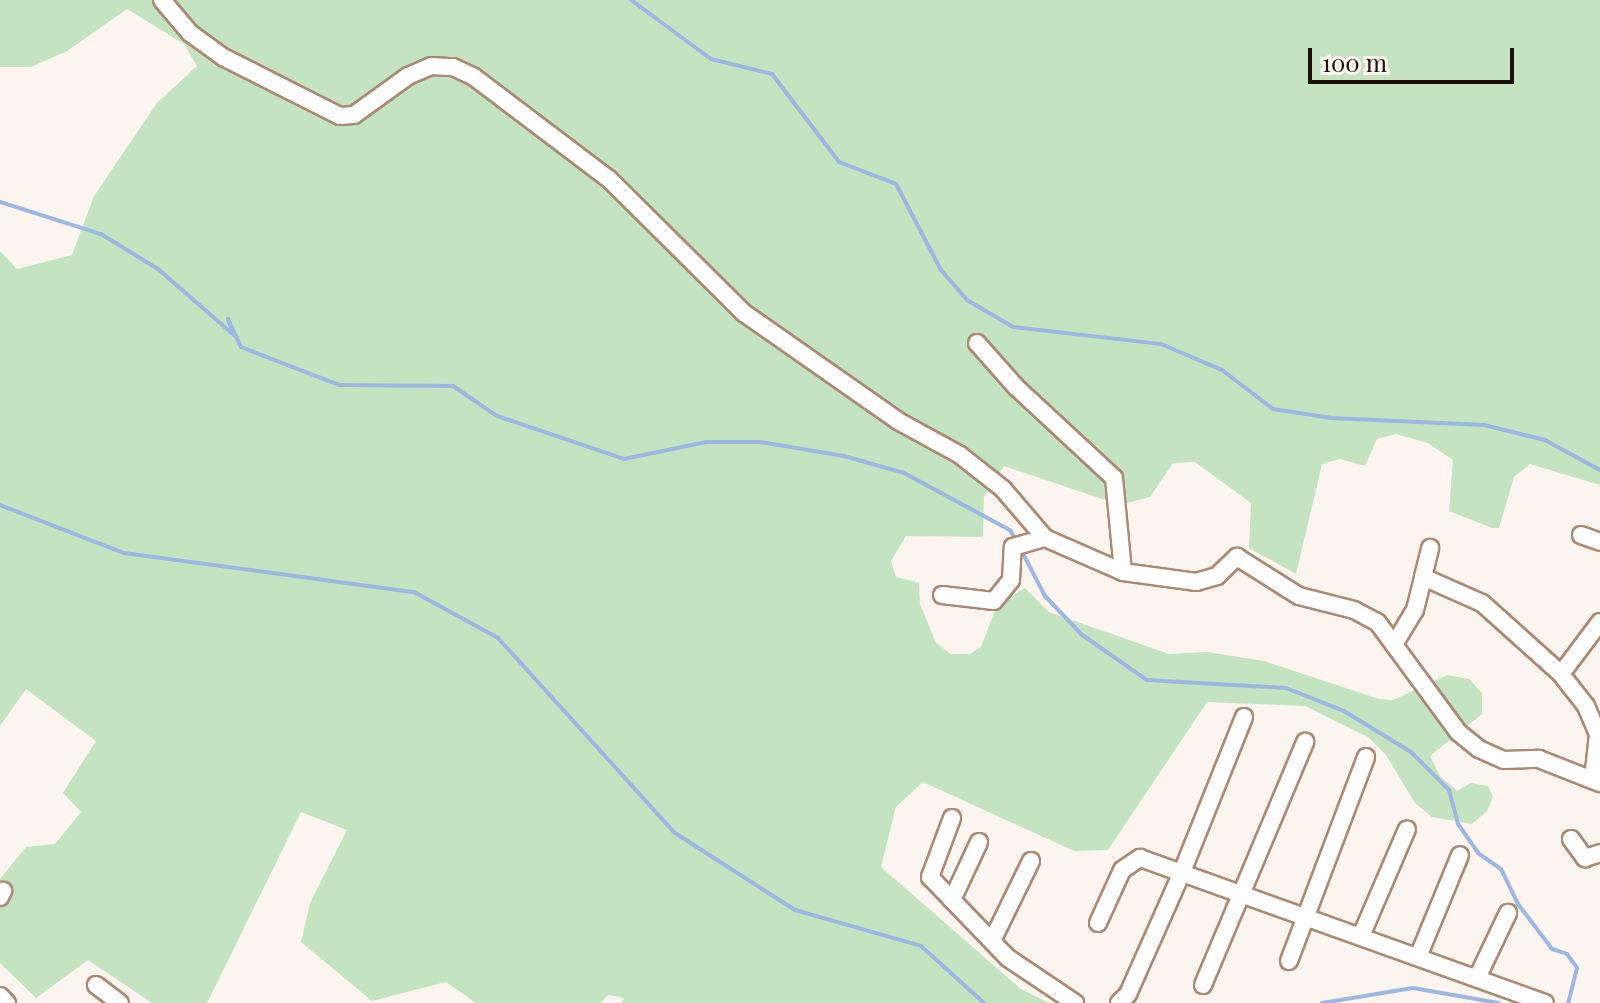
<!DOCTYPE html>
<style>
body{margin:0}
#map{position:relative;width:1600px;height:1003px;overflow:hidden;background:#fbf4ef;font-family:"Playfair Display",serif}
div>[style]{position:absolute}
[style*='--x']{left:calc(var(--x)*1px);top:calc(var(--y)*1px);width:calc(var(--w)*1px);rotate:calc(var(--a)*1deg)}
.green>*{inset:0;background:#c4e4c1}
.stream>*{height:4px;margin:-2px;padding:0 2px;transform-origin:2px;border-radius:2px;background:#9db7e2}
.roads{filter:drop-shadow(2px 0 #aa8974) drop-shadow(-2px 0 #aa8974) drop-shadow(0 2px #aa8974) drop-shadow(0 -2px #aa8974)}
.minor>*{height:16px;margin:-8px;padding:0 8px;transform-origin:8px;border-radius:8px;background:#fff}
span{translate:-50% -50%;white-space:nowrap;text-align:center;line-height:1.15;-webkit-text-stroke:6px #fbf4ef;paint-order:stroke}
.scale{position:absolute;left:1308px;top:48px;width:206px;height:36px;box-sizing:border-box;border:4px solid #1c1008;border-top:0;padding-left:10px;font-size:24px;line-height:28px;white-space:nowrap;color:#1c1008;-webkit-text-stroke:6px #fbf4ef;paint-order:stroke}
</style>
<div id="map">
<div class="green">
<div style="clip-path:polygon(0 0,1600px 0,1600px 485px,1530px 464px,1514px 477px,1499px 528px,1492px 528px,1449px 511px,1453px 460px,1428px 443px,1396px 434px,1377px 439px,1365px 466px,1340px 459px,1322px 464px,1296px 574px,1249px 548px,1251px 503px,1195px 462px,1173px 463px,1150px 497px,1120px 505px,1004px 466px,984px 497px,983px 537px,906px 536px,891px 561px,896px 577px,919px 583px,920px 604px,936px 643px,951px 654px,970px 654px,981px 647px,997px 605px,1025px 588px,1049px 612px,1169px 654px,1207px 652px,1264px 661px,1379px 699px,1393px 700px,1447px 675px,1469px 679px,1482px 693px,1482px 714px,1430px 756px,1440px 776px,1457px 791px,1471px 783px,1488px 786px,1493px 797px,1487px 811px,1472px 824px,1432px 817px,1415px 803px,1386px 755px,1368px 737px,1305px 706px,1207px 702px,1108px 850px,1074px 851px,923px 782px,896px 807px,881px 867px,1021px 989px,1049px 1003px,621px 1003px,624px 998px,608px 995px,600px 1003px,476px 1003px,446px 982px,372px 1001px,301px 942px,310px 903px,347px 830px,301px 812px,207px 1003px,152px 1003px,88px 960px,36px 998px,0 963px,0 879px,26px 847px,55px 844px,81px 812px,63px 793px,96px 741px,26px 689px,0 726px,0 251px,17px 269px,72px 255px,94px 196px,157px 103px,197px 66px,184px 44px,127px 9px,67px 51px,31px 67px,0 67px)"></div>
</div>
<div class="stream">
<div style="--x:631;--y:0;--w:99;--a:36.4"></div>
<div style="--x:711;--y:59;--w:63;--a:13.8"></div>
<div style="--x:772;--y:74;--w:111;--a:52.7"></div>
<div style="--x:839;--y:162;--w:61;--a:21.1"></div>
<div style="--x:896;--y:184;--w:97;--a:62.4"></div>
<div style="--x:941;--y:270;--w:40;--a:49"></div>
<div style="--x:967;--y:300;--w:53;--a:30.4"></div>
<div style="--x:1013;--y:327;--w:149;--a:6.6"></div>
<div style="--x:1161;--y:344;--w:66;--a:23.1"></div>
<div style="--x:1222;--y:370;--w:64;--a:37.4"></div>
<div style="--x:1273;--y:409;--w:59;--a:8.8"></div>
<div style="--x:1331;--y:418;--w:153;--a:2.6"></div>
<div style="--x:1484;--y:425;--w:63;--a:13.8"></div>
<div style="--x:1545;--y:440;--w:63;--a:28.6"></div>
<div style="--x:0;--y:202;--w:106;--a:17.6"></div>
<div style="--x:101;--y:234;--w:67;--a:31.6"></div>
<div style="--x:158;--y:269;--w:101;--a:41"></div>
<div style="--x:234;--y:335;--w:17;--a:-111"></div>
<div style="--x:228;--y:319;--w:31;--a:65"></div>
<div style="--x:241;--y:347;--w:105;--a:21.2"></div>
<div style="--x:339;--y:385;--w:114;--a:0.5"></div>
<div style="--x:453;--y:386;--w:53;--a:34.3"></div>
<div style="--x:497;--y:416;--w:134;--a:18.7"></div>
<div style="--x:624;--y:459;--w:84;--a:-11.7"></div>
<div style="--x:706;--y:442;--w:54;--a:0"></div>
<div style="--x:760;--y:442;--w:85;--a:9.5"></div>
<div style="--x:844;--y:456;--w:62;--a:15.8"></div>
<div style="--x:904;--y:473;--w:120;--a:28.3"></div>
<div style="--x:1010;--y:530;--w:12;--a:59"></div>
<div style="--x:0;--y:505;--w:133;--a:21.2"></div>
<div style="--x:124;--y:553;--w:293;--a:7.7"></div>
<div style="--x:414;--y:592;--w:96;--a:28.7"></div>
<div style="--x:498;--y:638;--w:263;--a:47.8"></div>
<div style="--x:675;--y:833;--w:143;--a:32.7"></div>
<div style="--x:795;--y:910;--w:131;--a:15.9"></div>
<div style="--x:921;--y:946;--w:85;--a:42.1"></div>
<div style="--x:1020;--y:548;--w:54;--a:62.5"></div>
<div style="--x:1045;--y:596;--w:52;--a:46.5"></div>
<div style="--x:1081;--y:634;--w:80;--a:34.9"></div>
<div style="--x:1147;--y:680;--w:139;--a:3.3"></div>
<div style="--x:1286;--y:688;--w:62;--a:21.6"></div>
<div style="--x:1344;--y:711;--w:79;--a:31.5"></div>
<div style="--x:1411;--y:752;--w:54;--a:45"></div>
<div style="--x:1449;--y:790;--w:35;--a:75"></div>
<div style="--x:1458;--y:824;--w:35;--a:55"></div>
<div style="--x:1478;--y:853;--w:28;--a:35"></div>
<div style="--x:1501;--y:869;--w:39;--a:64"></div>
<div style="--x:1518;--y:904;--w:56;--a:52.9"></div>
<div style="--x:1552;--y:949;--w:16;--a:18"></div>
<div style="--x:1567;--y:954;--w:17;--a:54"></div>
<div style="--x:1577;--y:968;--w:36;--a:104"></div>
<div style="--x:1322;--y:1003;--w:92;--a:-9.4"></div>
<div style="--x:1413;--y:988;--w:87;--a:9.9"></div>
</div>
<div class="roads">
<div class="minor">
<div style="--x:162;--y:0;--w:43;--a:49.7"></div>
<div style="--x:190;--y:33;--w:41;--a:36"></div>
<div style="--x:223;--y:57;--w:131;--a:26.8"></div>
<div style="--x:340;--y:116;--w:14;--a:-4"></div>
<div style="--x:354;--y:115;--w:67;--a:-35.8"></div>
<div style="--x:408;--y:76;--w:25;--a:-23"></div>
<div style="--x:431;--y:66;--w:22;--a:3"></div>
<div style="--x:453;--y:67;--w:23;--a:25"></div>
<div style="--x:474;--y:77;--w:169;--a:37.1"></div>
<div style="--x:609;--y:179;--w:190;--a:44.8"></div>
<div style="--x:744;--y:313;--w:188;--a:35"></div>
<div style="--x:898;--y:421;--w:71;--a:28.7"></div>
<div style="--x:960;--y:455;--w:55;--a:38.3"></div>
<div style="--x:1003;--y:489;--w:65;--a:49.4"></div>
<div style="--x:1045;--y:538;--w:85;--a:23.6"></div>
<div style="--x:1123;--y:572;--w:74;--a:7.8"></div>
<div style="--x:1196;--y:582;--w:22;--a:-16"></div>
<div style="--x:1217;--y:576;--w:28;--a:-44"></div>
<div style="--x:1237;--y:557;--w:73;--a:32.2"></div>
<div style="--x:1299;--y:596;--w:57;--a:14.3"></div>
<div style="--x:1354;--y:610;--w:27;--a:28"></div>
<div style="--x:1378;--y:623;--w:135;--a:53.7"></div>
<div style="--x:1458;--y:732;--w:27;--a:39"></div>
<div style="--x:1479;--y:749;--w:27;--a:24"></div>
<div style="--x:1504;--y:760;--w:35;--a:-2"></div>
<div style="--x:1539;--y:759;--w:66;--a:21.5"></div>
<div style="--x:977;--y:343;--w:59;--a:48.4"></div>
<div style="--x:1016;--y:387;--w:134;--a:42.9"></div>
<div style="--x:1114;--y:478;--w:94;--a:84.5"></div>
<div style="--x:1581;--y:535;--w:20;--a:20"></div>
<div style="--x:1423;--y:577;--w:30;--a:-76"></div>
<div style="--x:942;--y:595;--w:52;--a:6.6"></div>
<div style="--x:994;--y:601;--w:27;--a:-51"></div>
<div style="--x:1011;--y:580;--w:33;--a:-87"></div>
<div style="--x:1013;--y:547;--w:33;--a:-16"></div>
<div style="--x:1395;--y:643;--w:39;--a:-59"></div>
<div style="--x:1415;--y:610;--w:34;--a:-76"></div>
<div style="--x:1423;--y:577;--w:64;--a:23.8"></div>
<div style="--x:1482;--y:603;--w:106;--a:41.9"></div>
<div style="--x:1561;--y:674;--w:41;--a:52"></div>
<div style="--x:1586;--y:706;--w:30;--a:67"></div>
<div style="--x:1598;--y:734;--w:45;--a:96.3"></div>
<div style="--x:1561;--y:674;--w:65;--a:-53.1"></div>
<div style="--x:952;--y:818;--w:63;--a:110.4"></div>
<div style="--x:930;--y:877;--w:112;--a:46.1"></div>
<div style="--x:1008;--y:958;--w:81;--a:33.9"></div>
<div style="--x:1571;--y:839;--w:24;--a:54"></div>
<div style="--x:1585;--y:858;--w:16;--a:-18"></div>
<div style="--x:0;--y:897;--w:7;--a:-63"></div>
<div style="--x:952;--y:900;--w:64;--a:-65"></div>
<div style="--x:1098;--y:923;--w:58;--a:-65.6"></div>
<div style="--x:1122;--y:870;--w:22;--a:-34"></div>
<div style="--x:1140;--y:858;--w:430;--a:19.7"></div>
<div style="--x:1361;--y:936;--w:116;--a:-66.7"></div>
<div style="--x:992;--y:941;--w:89;--a:-64"></div>
<div style="--x:1418;--y:957;--w:110;--a:-67.6"></div>
<div style="--x:1289;--y:961;--w:218;--a:-69.3"></div>
<div style="--x:1478;--y:976;--w:70;--a:-64.5"></div>
<div style="--x:96;--y:985;--w:30;--a:37"></div>
<div style="--x:1203;--y:985;--w:264;--a:-67.2"></div>
<div style="--x:0;--y:996;--w:10;--a:45"></div>
<div style="--x:1119;--y:1003;--w:13;--a:-45"></div>
<div style="--x:1128;--y:994;--w:133;--a:-66.1"></div>
<div style="--x:1182;--y:872;--w:167;--a:-68.2"></div>
</div>
</div>
<div class="scale">100 m</div>
</div>
